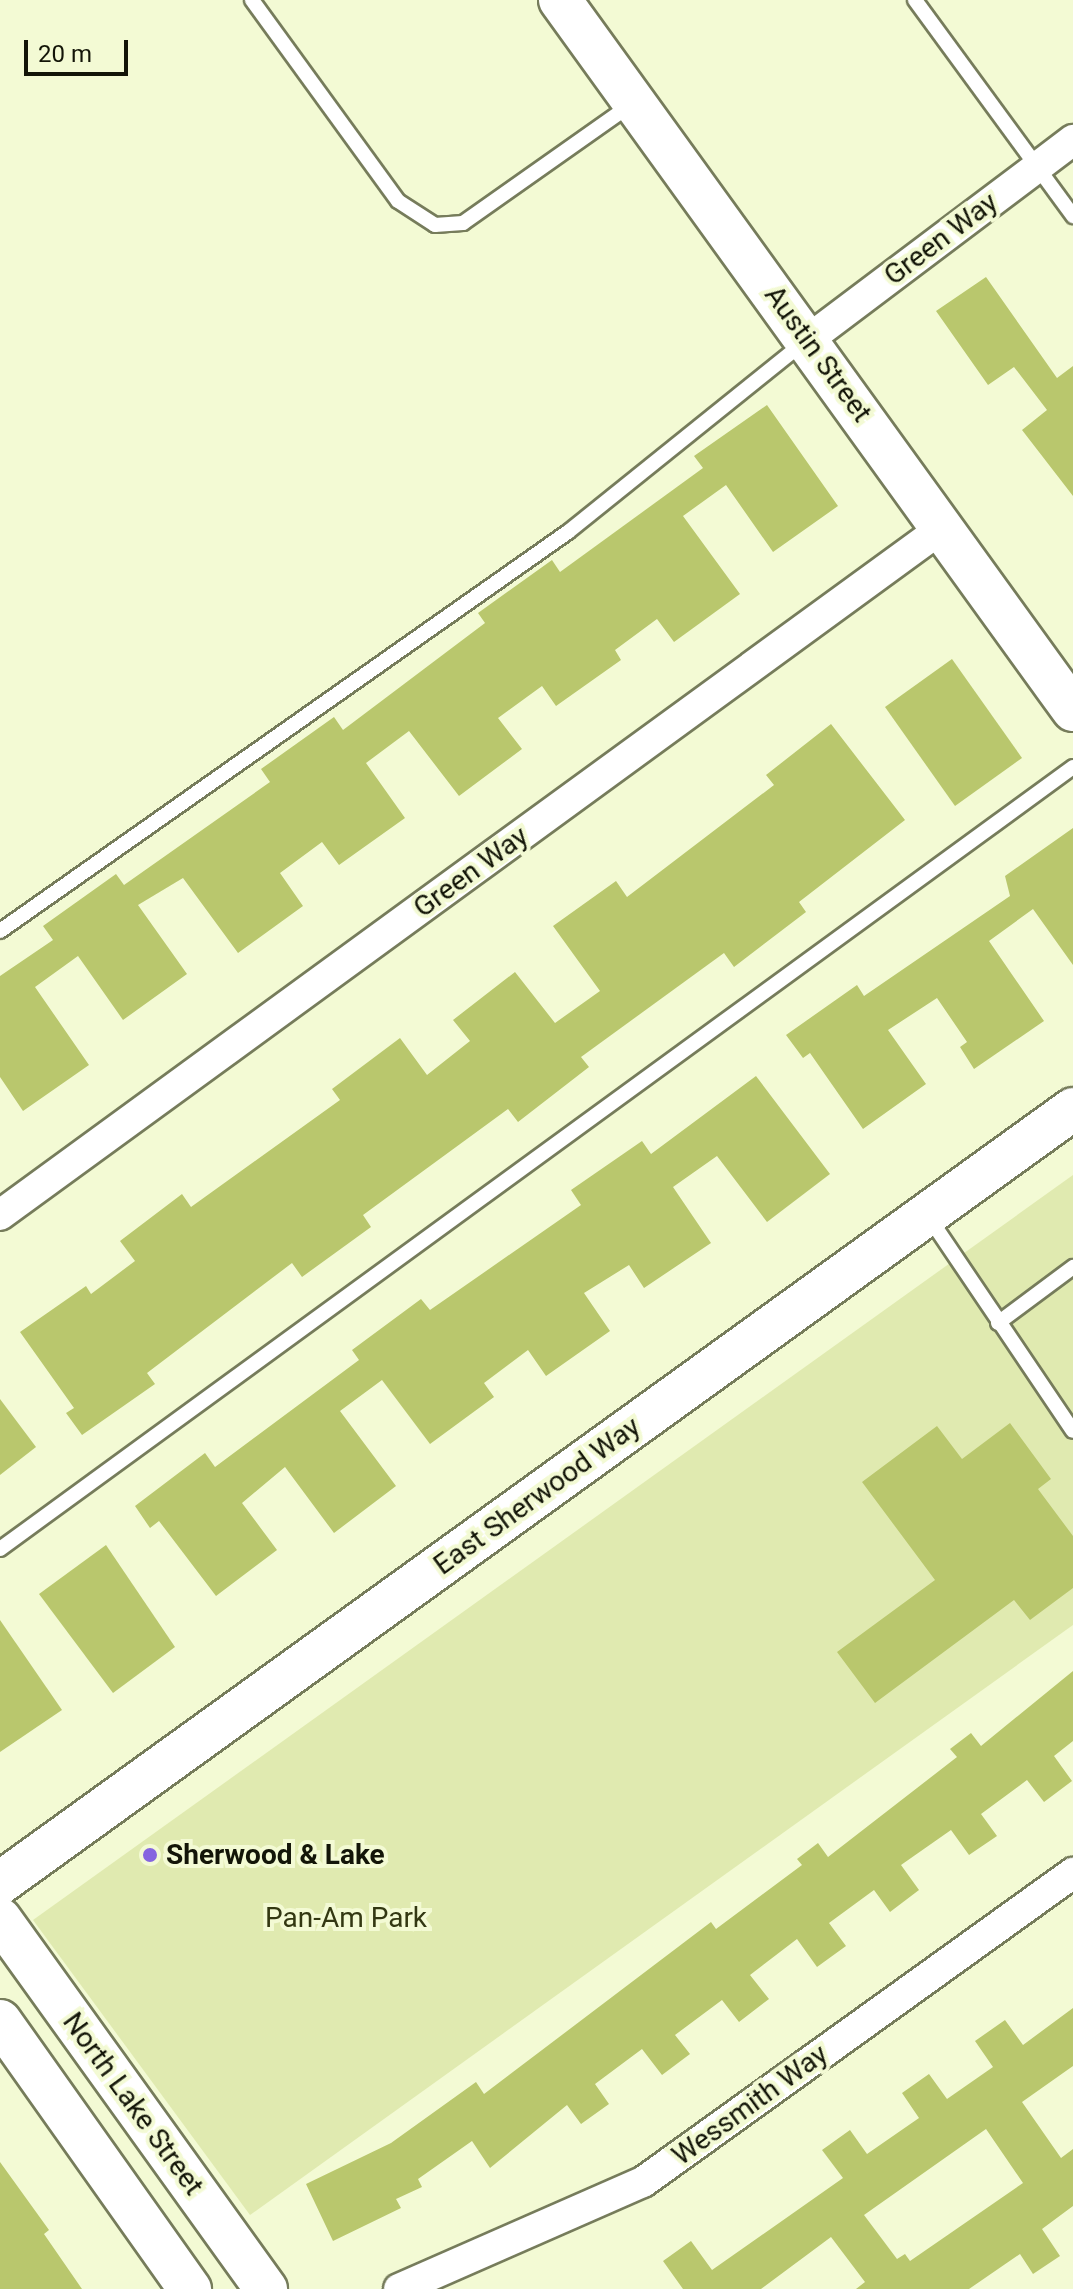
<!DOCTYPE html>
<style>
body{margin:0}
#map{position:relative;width:1073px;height:2289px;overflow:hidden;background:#f3fad4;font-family:Roboto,sans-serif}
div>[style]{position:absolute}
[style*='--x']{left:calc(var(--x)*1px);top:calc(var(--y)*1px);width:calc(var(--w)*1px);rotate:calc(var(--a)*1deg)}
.green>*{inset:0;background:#e0eab0}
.building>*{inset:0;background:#b9c76d}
.roads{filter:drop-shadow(2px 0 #767c5b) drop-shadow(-2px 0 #767c5b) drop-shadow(0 2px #767c5b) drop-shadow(0 -2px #767c5b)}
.lane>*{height:14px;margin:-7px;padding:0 7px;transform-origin:7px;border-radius:7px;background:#fff}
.street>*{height:30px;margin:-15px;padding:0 15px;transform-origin:15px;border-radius:15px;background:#fff}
.secondary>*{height:42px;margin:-21px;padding:0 21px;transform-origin:21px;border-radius:21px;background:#fff}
.dots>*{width:22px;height:22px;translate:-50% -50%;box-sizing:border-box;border:4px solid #f3fad4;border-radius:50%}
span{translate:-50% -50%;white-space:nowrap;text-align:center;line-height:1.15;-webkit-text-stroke:8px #f3fad4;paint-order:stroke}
.street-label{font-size:28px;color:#131508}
.poi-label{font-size:28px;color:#131508;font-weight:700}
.left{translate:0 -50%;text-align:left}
.park-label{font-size:28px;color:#333812}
.scale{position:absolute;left:24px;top:40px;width:104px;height:36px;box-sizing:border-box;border:4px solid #131508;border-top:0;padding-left:10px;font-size:24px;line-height:28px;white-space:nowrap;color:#131508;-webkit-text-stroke:6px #f3fad4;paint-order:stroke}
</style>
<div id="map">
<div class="green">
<div style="clip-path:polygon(1073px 1175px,1073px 1625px,250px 2215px,33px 1920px)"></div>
</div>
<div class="building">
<div style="clip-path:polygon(986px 277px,1057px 378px,1073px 366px,1073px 496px,1022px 430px,1047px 410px,1014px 367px,988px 385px,936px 311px)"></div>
<div style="clip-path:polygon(767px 405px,838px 506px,773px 552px,726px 485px,683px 516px,740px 594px,674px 642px,657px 619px,615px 650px,621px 660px,556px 706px,542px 686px,498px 718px,522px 749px,459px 796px,409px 731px,366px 763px,405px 818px,339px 865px,322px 842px,280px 873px,303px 906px,238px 953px,183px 878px,138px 905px,187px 974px,123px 1020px,78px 956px,35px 987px,89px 1065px,23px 1111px,0 1077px,0 976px,53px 940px,43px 926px,116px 874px,124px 885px,270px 782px,261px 769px,334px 717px,343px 730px,485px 623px,478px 613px,552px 560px,560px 572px,703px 468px,694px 456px)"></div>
<div style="clip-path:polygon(952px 659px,1022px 758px,955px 806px,885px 707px)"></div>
<div style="clip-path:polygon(831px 724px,905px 820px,799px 902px,806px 912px,734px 967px,724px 953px,581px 1057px,589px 1067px,518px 1122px,508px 1109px,363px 1215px,371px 1227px,302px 1277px,292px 1263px,147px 1373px,155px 1384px,82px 1435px,66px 1413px,74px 1408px,20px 1332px,86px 1286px,91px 1294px,135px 1261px,120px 1241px,182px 1194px,191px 1207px,340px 1100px,332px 1089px,400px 1038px,427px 1075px,470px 1041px,453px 1020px,515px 972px,555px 1023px,600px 991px,553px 926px,616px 881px,627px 897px,774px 785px,766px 775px)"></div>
<div style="clip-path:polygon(1073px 828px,1073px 965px,1033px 909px,989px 941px,1044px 1021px,974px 1069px,960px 1047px,967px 1042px,937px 998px,888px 1030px,926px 1084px,863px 1129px,810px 1053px,803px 1058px,786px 1035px,857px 985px,864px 996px,1010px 896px,1005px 876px)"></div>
<div style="clip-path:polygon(756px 1076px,830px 1174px,767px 1222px,717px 1156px,673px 1187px,711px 1243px,644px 1288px,629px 1265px,584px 1293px,610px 1331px,546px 1376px,528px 1350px,484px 1383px,494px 1397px,430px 1444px,382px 1380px,340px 1411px,396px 1486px,334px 1533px,285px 1467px,242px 1503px,277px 1550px,216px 1596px,159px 1521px,150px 1528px,135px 1506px,205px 1453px,215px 1467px,359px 1360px,352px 1350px,421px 1299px,430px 1310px,581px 1205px,571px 1190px,642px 1141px,651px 1154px)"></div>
<div style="clip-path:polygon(0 1399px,36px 1447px,0 1475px)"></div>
<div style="clip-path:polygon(1010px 1423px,1051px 1479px,1038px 1489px,1073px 1536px,1073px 1588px,1030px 1620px,1014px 1600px,875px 1703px,837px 1652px,935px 1580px,862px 1482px,937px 1426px,962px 1459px)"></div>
<div style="clip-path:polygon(106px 1545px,175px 1647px,113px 1693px,39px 1594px)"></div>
<div style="clip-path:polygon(0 1620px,62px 1710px,0 1752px)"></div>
<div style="clip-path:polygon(1073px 1671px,1073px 1741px,1054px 1756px,1072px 1781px,1044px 1802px,1027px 1780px,981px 1814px,997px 1836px,969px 1855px,951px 1830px,901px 1865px,919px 1890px,890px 1912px,874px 1890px,829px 1923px,846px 1946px,817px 1967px,797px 1939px,750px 1975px,769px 1999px,739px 2022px,722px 2000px,675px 2035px,690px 2054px,662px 2075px,642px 2049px,595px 2084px,609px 2104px,581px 2124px,567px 2105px,490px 2168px,472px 2141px,418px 2179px,422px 2187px,396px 2199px,401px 2208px,333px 2241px,306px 2184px,391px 2143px,476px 2082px,484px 2094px,711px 1922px,716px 1929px,802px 1865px,797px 1859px,818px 1843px,828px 1857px,957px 1757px,950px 1749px,971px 1733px,981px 1746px)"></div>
<div style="clip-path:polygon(evenodd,1073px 2008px,1073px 2066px,1022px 2102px,1061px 2158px,1073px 2149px,1073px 2206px,1042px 2229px,1060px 2256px,1033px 2274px,1020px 2254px,969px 2289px,856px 2289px,865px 2282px,831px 2237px,761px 2289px,683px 2289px,663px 2261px,691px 2241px,712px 2270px,843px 2178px,822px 2150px,850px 2130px,867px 2154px,919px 2118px,902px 2093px,929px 2074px,947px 2099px,993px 2067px,975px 2041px,1005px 2020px,1023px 2045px,1073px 2008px,986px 2129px,1023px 2183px,910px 2261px,905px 2254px,897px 2259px,864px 2215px,986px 2129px)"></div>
<div style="clip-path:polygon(0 2162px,49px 2230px,44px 2234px,82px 2289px,0 2289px)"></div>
</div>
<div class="roads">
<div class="lane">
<div style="--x:252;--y:0;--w:248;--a:54"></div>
<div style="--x:398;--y:201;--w:44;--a:33"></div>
<div style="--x:435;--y:225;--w:28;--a:-4"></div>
<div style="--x:463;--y:223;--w:204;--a:-35.2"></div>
<div style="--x:915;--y:0;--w:268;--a:53.8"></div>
<div style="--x:0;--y:931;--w:694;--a:-35.09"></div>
<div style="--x:568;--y:532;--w:300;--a:-38.8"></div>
<div style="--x:928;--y:1216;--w:259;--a:56"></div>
<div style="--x:998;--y:1323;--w:94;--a:-36.7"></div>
<div style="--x:0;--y:1549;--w:1328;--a:-36.08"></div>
</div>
<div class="street">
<div style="--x:809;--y:339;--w:331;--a:-37"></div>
<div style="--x:0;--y:1215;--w:1166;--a:-36.1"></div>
<div style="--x:399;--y:2289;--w:266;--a:-23.7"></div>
<div style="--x:643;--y:2182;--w:530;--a:-35.7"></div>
</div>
<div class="secondary">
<div style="--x:560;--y:0;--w:876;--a:54.15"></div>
<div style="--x:0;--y:1883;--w:1323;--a:-35.8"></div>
<div style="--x:0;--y:1919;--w:456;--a:54.3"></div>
<div style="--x:0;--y:2021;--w:329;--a:54.7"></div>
</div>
</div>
<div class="dots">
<div style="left:150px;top:1855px;background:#8665e0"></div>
</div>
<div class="street-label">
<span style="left:941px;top:239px;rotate:-37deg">Green Way</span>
<span style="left:818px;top:354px;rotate:54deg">Austin Street</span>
<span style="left:471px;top:872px;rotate:-36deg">Green Way</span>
<span style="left:537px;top:1496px;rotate:-36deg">East Sherwood Way</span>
<span style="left:133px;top:2104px;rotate:54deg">North Lake Street</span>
<span style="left:750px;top:2105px;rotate:-36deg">Wessmith Way</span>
</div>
<div class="poi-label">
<span class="left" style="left:166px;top:1855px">Sherwood &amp; Lake</span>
</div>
<div class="park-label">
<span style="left:346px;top:1918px">Pan-Am Park</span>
</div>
<div class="scale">20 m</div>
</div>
